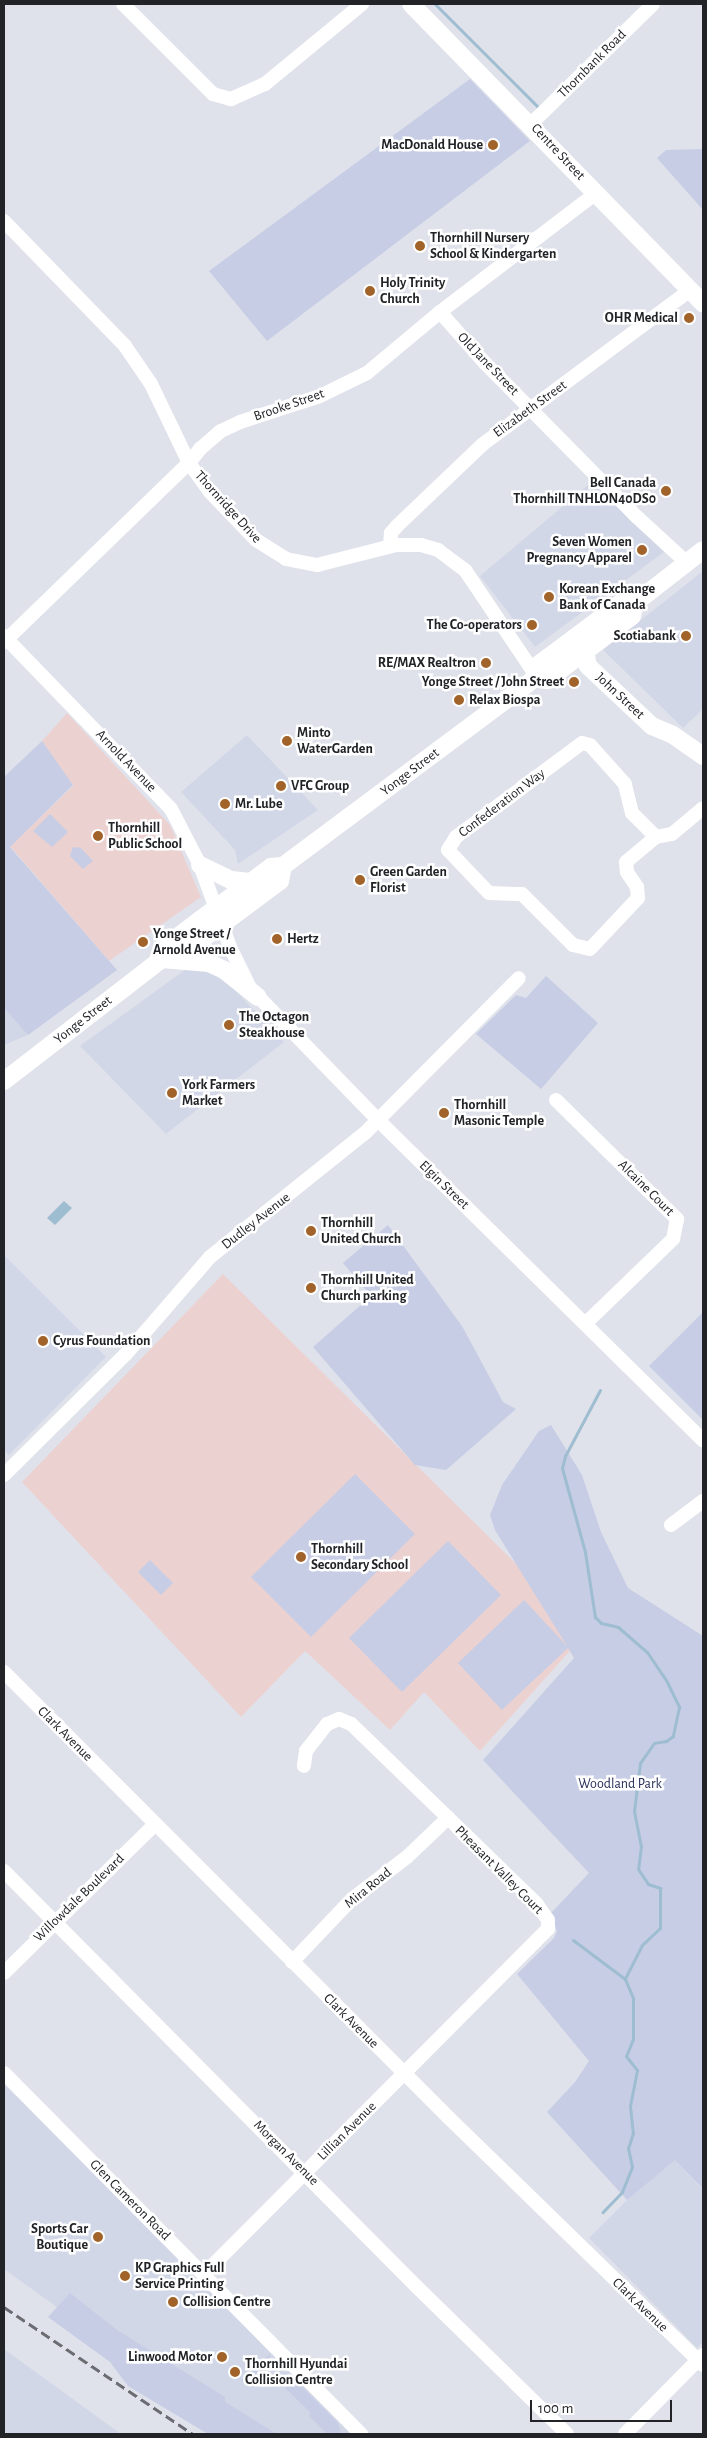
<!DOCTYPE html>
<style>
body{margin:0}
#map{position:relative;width:707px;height:2438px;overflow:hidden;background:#e0e2eb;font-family:"Alegreya Sans",sans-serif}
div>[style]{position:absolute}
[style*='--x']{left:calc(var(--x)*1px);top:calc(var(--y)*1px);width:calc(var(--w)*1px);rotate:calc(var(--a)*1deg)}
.built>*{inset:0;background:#d2d7e7}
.education>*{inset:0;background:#ecd1d1}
.green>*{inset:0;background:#c6cde5}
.water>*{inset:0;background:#9ebdd0}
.stream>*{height:3px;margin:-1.5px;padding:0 1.5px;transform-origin:1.5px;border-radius:1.5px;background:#9ebdd0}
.minor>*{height:14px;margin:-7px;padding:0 7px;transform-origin:7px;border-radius:7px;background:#fff}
.major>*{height:18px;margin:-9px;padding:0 9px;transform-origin:9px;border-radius:9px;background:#fff}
.rail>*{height:3px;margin-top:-1.5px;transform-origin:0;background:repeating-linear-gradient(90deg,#6a6c71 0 10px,transparent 0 15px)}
.dots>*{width:14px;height:14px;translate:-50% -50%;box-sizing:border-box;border:2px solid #fff;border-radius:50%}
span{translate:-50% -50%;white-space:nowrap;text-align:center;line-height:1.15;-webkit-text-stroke:5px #fff;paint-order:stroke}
.street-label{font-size:14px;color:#222327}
.poi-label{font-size:14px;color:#222327;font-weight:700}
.right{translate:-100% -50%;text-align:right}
.left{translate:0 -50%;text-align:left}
.park-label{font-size:14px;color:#282f58}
.frame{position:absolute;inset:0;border:5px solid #222327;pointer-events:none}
.scale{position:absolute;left:530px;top:2400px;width:142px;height:22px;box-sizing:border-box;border:2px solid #222327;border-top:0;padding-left:6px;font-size:15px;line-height:18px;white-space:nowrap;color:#222327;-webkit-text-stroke:4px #fff;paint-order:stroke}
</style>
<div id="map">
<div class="built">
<div style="clip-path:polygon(594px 480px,664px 552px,535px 647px,480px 576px)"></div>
<div style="clip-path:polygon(703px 571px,703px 709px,683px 728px,603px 650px)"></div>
<div style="clip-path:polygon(247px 735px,318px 810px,238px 864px,235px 850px,181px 792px)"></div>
<div style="clip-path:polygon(193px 964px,216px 970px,284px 1042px,166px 1134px,80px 1046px)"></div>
<div style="clip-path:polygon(4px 1008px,28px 1035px,4px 1045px)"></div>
<div style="clip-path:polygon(4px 1255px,106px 1357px,9px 1455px,4px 1450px)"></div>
<div style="clip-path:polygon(4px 2084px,351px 2434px,233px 2434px,4px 2269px)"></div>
<div style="clip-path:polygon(675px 2160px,703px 2190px,703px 2342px,697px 2348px,589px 2238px,638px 2189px)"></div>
<div style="clip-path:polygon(4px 2349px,121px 2434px,4px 2434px)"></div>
</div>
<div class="education">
<div style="clip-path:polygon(67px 713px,170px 825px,201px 897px,109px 961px,10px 846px,73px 786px,42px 741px)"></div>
<div style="clip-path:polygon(223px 1274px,586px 1633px,480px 1751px,424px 1692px,390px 1730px,305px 1651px,241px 1717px,22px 1482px)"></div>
</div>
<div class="green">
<div style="clip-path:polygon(470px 79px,530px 141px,267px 341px,209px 271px)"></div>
<div style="clip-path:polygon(703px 149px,703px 210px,657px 158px,666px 150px)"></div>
<div style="clip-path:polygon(42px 741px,73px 785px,10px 847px,117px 970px,28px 1035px,4px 1008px,4px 777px)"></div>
<div style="clip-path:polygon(50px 814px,68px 832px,52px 847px,33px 831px)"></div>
<div style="clip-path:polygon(73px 847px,81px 848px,93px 861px,83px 869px,70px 856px)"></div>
<div style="clip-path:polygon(546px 976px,598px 1023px,541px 1089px,476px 1034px,516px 995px,526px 998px)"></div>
<div style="clip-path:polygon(388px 1225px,462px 1326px,503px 1402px,516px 1409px,446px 1470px,415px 1465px,313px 1347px,371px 1296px,343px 1263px)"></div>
<div style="clip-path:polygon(703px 1312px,703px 1420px,649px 1366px)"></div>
<div style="clip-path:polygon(551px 1425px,582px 1475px,601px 1532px,628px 1588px,703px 1636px,703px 2189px,675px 2160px,627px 2200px,547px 2112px,575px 2082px,589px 2061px,517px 1974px,554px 1938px,557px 1931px,551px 1913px,589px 1873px,483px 1760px,574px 1658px,568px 1648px,502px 1710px,458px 1663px,524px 1600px,567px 1646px,495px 1530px,490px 1515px,502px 1485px,539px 1431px)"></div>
<div style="clip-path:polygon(355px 1474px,415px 1534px,311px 1637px,251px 1577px)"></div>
<div style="clip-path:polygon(448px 1541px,501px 1595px,402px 1692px,349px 1638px)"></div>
<div style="clip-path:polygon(150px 1560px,173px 1583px,161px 1595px,138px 1572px)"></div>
<div style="clip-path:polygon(70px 2293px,117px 2330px,225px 2397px,225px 2402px,277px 2434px,208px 2434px,128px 2386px,110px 2362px,48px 2317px)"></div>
<div style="clip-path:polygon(270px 2354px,270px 2363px,244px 2383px,241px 2380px)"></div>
<div style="clip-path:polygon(291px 2382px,299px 2384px,338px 2423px,341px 2434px,327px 2434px,309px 2416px,311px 2413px,285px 2388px)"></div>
</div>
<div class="water">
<div style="clip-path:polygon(64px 1201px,72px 1208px,55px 1225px,47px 1218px)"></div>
</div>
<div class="stream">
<div style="--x:435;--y:4;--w:144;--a:45"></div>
<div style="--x:600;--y:1390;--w:75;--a:117.9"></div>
<div style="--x:565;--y:1456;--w:12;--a:104"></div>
<div style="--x:562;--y:1468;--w:87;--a:74.7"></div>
<div style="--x:585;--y:1552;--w:66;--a:81.3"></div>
<div style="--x:595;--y:1617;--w:8;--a:45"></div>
<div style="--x:601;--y:1623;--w:17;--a:13"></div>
<div style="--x:618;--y:1627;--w:38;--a:41"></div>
<div style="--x:647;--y:1652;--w:36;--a:56"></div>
<div style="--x:667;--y:1682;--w:28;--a:64"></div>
<div style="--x:679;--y:1707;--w:30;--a:102"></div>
<div style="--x:673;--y:1736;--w:9;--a:144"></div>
<div style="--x:666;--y:1741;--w:12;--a:171"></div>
<div style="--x:654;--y:1743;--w:24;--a:125"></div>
<div style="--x:640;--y:1763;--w:48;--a:97.1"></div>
<div style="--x:634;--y:1811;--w:36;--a:79"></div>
<div style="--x:641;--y:1846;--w:23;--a:97"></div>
<div style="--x:638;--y:1869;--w:18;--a:56"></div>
<div style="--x:648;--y:1884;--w:13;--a:18"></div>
<div style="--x:660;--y:1888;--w:40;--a:90"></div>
<div style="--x:660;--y:1928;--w:25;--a:137"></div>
<div style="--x:642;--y:1945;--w:38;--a:117"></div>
<div style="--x:573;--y:1940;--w:65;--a:36.9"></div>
<div style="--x:625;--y:1979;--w:21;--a:67"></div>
<div style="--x:633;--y:1998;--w:41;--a:90"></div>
<div style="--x:633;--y:2039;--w:18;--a:112"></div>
<div style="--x:626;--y:2056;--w:18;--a:52"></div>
<div style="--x:637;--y:2070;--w:37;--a:101"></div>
<div style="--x:630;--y:2106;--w:27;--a:84"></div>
<div style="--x:633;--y:2133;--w:16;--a:108"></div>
<div style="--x:628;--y:2148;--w:19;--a:78"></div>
<div style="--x:632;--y:2167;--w:27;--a:112"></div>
<div style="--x:622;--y:2192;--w:28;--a:134"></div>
</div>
<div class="minor">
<div style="--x:123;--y:4;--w:127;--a:45"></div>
<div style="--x:213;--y:94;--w:19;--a:16"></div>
<div style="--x:231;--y:99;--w:37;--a:-24"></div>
<div style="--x:265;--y:84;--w:126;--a:-39.5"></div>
<div style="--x:531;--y:124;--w:171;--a:-44.5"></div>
<div style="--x:4;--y:221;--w:174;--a:45.9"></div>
<div style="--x:125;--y:346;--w:46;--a:55.6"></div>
<div style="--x:151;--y:384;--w:88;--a:64.3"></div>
<div style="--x:189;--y:463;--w:36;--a:54"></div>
<div style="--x:210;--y:492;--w:66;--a:46.2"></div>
<div style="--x:256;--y:540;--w:36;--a:32"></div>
<div style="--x:286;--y:559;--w:32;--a:11"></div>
<div style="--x:317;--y:565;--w:81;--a:-14.2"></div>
<div style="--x:396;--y:545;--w:25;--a:0"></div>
<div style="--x:421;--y:545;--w:18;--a:16"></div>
<div style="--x:438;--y:550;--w:34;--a:37"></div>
<div style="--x:465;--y:570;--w:129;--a:56.1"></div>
<div style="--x:440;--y:312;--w:68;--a:48.6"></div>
<div style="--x:485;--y:363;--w:216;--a:45.4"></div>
<div style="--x:637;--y:517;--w:68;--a:42.6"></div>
<div style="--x:390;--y:546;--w:13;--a:-86"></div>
<div style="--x:391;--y:533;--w:9;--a:-49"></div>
<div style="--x:397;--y:526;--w:119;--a:-43.6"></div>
<div style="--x:483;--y:444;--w:258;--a:-36.6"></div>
<div style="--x:4;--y:636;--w:240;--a:46"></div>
<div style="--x:171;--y:809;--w:63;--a:62.6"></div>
<div style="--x:200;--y:865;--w:87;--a:69.9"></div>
<div style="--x:230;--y:947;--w:46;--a:64"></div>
<div style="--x:250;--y:988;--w:182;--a:45.9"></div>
<div style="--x:377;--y:1119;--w:458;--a:44.6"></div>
<div style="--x:4;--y:642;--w:257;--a:-44.1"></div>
<div style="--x:189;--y:463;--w:18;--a:-52"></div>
<div style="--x:200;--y:449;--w:28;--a:-41"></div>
<div style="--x:221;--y:431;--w:21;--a:-25"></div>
<div style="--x:240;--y:422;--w:84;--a:-18"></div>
<div style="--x:320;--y:396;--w:52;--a:-26.1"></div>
<div style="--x:367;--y:373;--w:95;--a:-39.9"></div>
<div style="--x:440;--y:312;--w:196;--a:-37.3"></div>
<div style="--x:656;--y:837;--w:34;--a:-135"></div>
<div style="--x:632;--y:813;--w:30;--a:-104"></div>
<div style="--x:625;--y:784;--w:52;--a:-131.9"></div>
<div style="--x:590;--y:745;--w:8;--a:-166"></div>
<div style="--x:582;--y:743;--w:157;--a:143.3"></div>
<div style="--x:456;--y:837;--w:15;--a:122"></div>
<div style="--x:448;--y:850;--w:59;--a:46.4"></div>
<div style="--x:489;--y:893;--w:33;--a:2"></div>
<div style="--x:522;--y:894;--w:72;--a:45"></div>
<div style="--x:573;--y:945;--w:17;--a:13"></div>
<div style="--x:590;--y:949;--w:70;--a:-46.7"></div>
<div style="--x:638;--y:898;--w:11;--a:-95"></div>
<div style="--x:637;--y:887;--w:18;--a:-124"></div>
<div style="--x:627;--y:872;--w:10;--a:-96"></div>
<div style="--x:626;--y:862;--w:39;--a:-40"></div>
<div style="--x:656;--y:837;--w:16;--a:-11"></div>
<div style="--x:672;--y:834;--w:40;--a:-40"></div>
<div style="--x:556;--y:1100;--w:170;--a:44.5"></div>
<div style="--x:677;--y:1219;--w:20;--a:101"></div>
<div style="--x:673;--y:1239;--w:121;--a:136"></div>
<div style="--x:4;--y:1475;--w:172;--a:-44.8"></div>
<div style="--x:126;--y:1354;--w:128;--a:-49.1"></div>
<div style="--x:210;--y:1257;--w:198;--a:-38.7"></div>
<div style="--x:365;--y:1133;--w:218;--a:-45.2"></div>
<div style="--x:671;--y:1525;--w:40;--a:-37"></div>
<div style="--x:4;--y:1672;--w:630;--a:45.06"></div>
<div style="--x:449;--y:2118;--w:354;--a:44.2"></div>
<div style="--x:4;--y:1871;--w:586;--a:45.21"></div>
<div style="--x:417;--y:2287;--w:210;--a:44.4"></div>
<div style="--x:292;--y:1962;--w:87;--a:-46.4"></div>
<div style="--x:352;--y:1899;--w:69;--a:-37.4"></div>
<div style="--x:407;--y:1857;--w:57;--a:-43.6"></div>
<div style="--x:4;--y:1973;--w:212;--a:-44.6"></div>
<div style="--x:4;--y:2073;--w:508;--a:45.32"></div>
<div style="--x:204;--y:2274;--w:487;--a:-45.1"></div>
<div style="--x:548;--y:1929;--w:9;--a:-90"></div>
<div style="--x:548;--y:1920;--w:19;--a:-125"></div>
<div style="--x:537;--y:1904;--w:259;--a:-135.9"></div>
<div style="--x:351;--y:1724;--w:13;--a:-157"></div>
<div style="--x:339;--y:1719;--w:13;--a:157"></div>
<div style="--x:327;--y:1724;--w:34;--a:128"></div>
<div style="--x:306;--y:1751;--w:15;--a:98"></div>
<div style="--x:625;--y:2434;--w:111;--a:-45.4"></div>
</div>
<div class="major">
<div style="--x:411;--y:4;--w:418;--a:45.7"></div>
<div style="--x:585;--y:651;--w:15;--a:79"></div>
<div style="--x:588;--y:666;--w:88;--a:43.2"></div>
<div style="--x:652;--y:726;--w:23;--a:23"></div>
<div style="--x:673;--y:735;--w:37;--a:35"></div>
<div style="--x:537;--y:677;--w:10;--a:17"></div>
<div style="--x:547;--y:680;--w:106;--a:-37"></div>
<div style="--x:632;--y:616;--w:13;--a:-77"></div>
<div style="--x:200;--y:865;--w:34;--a:26"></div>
<div style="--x:231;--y:880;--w:19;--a:6"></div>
<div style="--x:162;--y:959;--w:11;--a:-85"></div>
<div style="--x:163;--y:948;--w:46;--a:-37.1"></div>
<div style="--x:200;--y:920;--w:89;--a:-36.7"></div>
<div style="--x:271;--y:867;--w:12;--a:-5"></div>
<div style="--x:283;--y:866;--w:317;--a:-36.7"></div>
<div style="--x:537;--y:677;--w:12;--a:-85"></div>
<div style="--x:538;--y:665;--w:44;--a:-36.6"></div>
<div style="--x:573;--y:639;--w:60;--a:-36.9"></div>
<div style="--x:621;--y:603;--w:14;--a:0"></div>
<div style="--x:635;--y:603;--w:86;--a:-37.9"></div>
<div style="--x:174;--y:960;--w:35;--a:5"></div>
<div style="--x:209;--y:963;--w:17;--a:25"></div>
<div style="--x:224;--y:970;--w:43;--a:38.5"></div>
<div style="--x:4;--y:1081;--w:200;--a:-37.7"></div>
<div style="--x:162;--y:959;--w:12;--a:5"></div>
<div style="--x:174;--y:960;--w:132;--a:-36.7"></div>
<div style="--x:280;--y:881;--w:15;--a:-79"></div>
</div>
<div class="rail">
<div style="--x:4;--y:2307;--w:228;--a:33.9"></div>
</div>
<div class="dots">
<div style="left:493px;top:145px;background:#a16329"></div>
<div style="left:420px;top:246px;background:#a16329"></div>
<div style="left:370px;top:291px;background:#a16329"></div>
<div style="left:689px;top:318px;background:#a16329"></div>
<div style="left:666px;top:491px;background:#a16329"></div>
<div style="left:642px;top:550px;background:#a16329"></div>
<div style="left:549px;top:597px;background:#a16329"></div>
<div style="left:532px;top:625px;background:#a16329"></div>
<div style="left:686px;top:636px;background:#a16329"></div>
<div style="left:486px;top:663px;background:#a16329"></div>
<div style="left:574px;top:682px;background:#a16329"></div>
<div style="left:459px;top:700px;background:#a16329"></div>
<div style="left:287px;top:741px;background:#a16329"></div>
<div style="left:281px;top:786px;background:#a16329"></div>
<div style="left:225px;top:804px;background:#a16329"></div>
<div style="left:98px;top:836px;background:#a16329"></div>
<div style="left:360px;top:880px;background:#a16329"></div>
<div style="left:277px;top:939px;background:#a16329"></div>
<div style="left:143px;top:942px;background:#a16329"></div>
<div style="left:229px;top:1025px;background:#a16329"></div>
<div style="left:172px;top:1093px;background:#a16329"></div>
<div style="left:444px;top:1113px;background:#a16329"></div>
<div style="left:311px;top:1231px;background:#a16329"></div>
<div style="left:311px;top:1288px;background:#a16329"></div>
<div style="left:43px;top:1341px;background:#a16329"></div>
<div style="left:301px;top:1557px;background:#a16329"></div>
<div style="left:98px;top:2237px;background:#a16329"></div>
<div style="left:125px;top:2276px;background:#a16329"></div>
<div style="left:173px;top:2302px;background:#a16329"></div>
<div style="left:222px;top:2357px;background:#a16329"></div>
<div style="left:235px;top:2372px;background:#a16329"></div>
</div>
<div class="street-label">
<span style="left:592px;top:64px;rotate:-45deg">Thornbank Road</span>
<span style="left:558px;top:152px;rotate:47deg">Centre Street</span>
<span style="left:488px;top:364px;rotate:46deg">Old Jane Street</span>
<span style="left:289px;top:405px;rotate:-19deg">Brooke Street</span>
<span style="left:530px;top:409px;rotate:-36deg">Elizabeth Street</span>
<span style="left:228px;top:507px;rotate:48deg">Thornridge Drive</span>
<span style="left:620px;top:696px;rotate:43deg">John Street</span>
<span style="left:126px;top:761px;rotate:46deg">Arnold Avenue</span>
<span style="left:410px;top:772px;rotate:-37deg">Yonge Street</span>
<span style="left:502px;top:803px;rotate:-37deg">Confederation Way</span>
<span style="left:83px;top:1020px;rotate:-38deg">Yonge Street</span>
<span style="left:444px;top:1185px;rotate:44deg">Elgin Street</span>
<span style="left:646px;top:1188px;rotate:45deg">Alcaine Court</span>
<span style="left:256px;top:1221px;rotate:-38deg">Dudley Avenue</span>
<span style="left:65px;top:1734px;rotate:45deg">Clark Avenue</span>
<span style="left:499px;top:1870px;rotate:45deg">Pheasant Valley Court</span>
<span style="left:368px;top:1888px;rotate:-39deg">Mira Road</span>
<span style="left:79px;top:1898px;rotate:-44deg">Willowdale Boulevard</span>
<span style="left:351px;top:2021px;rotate:45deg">Clark Avenue</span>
<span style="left:347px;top:2131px;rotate:-45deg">Lillian Avenue</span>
<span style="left:286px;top:2153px;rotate:45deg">Morgan Avenue</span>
<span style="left:130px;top:2200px;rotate:45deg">Glen Cameron Road</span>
<span style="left:640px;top:2305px;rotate:44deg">Clark Avenue</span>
</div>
<div class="poi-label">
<span class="right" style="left:483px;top:145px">MacDonald House</span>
<span class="left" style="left:430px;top:246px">Thornhill Nursery<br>School &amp; Kindergarten</span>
<span class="left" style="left:380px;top:291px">Holy Trinity<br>Church</span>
<span class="right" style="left:678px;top:318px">OHR Medical</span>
<span class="right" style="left:656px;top:491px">Bell Canada<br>Thornhill TNHLON40DS0</span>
<span class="right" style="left:632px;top:550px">Seven Women<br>Pregnancy Apparel</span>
<span class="left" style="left:559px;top:597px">Korean Exchange<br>Bank of Canada</span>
<span class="right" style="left:522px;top:625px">The Co-operators</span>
<span class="right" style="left:676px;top:636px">Scotiabank</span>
<span class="right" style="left:476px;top:663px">RE/MAX Realtron</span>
<span class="right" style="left:564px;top:682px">Yonge Street / John Street</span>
<span class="left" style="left:469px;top:700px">Relax Biospa</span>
<span class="left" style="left:297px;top:741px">Minto<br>WaterGarden</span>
<span class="left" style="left:291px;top:786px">VFC Group</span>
<span class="left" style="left:235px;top:804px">Mr. Lube</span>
<span class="left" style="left:108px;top:836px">Thornhill<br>Public School</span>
<span class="left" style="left:370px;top:880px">Green Garden<br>Florist</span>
<span class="left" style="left:153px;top:942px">Yonge Street /<br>Arnold Avenue</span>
<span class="left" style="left:287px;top:939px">Hertz</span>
<span class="left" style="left:239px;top:1025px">The Octagon<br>Steakhouse</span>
<span class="left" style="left:182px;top:1093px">York Farmers<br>Market</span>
<span class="left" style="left:454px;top:1113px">Thornhill<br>Masonic Temple</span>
<span class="left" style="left:321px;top:1231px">Thornhill<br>United Church</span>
<span class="left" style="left:321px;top:1288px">Thornhill United<br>Church parking</span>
<span class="left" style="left:53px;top:1341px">Cyrus Foundation</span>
<span class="left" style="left:311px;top:1557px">Thornhill<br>Secondary School</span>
<span class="right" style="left:88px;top:2237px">Sports Car<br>Boutique</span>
<span class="left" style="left:135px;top:2276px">KP Graphics Full<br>Service Printing</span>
<span class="left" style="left:183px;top:2302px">Collision Centre</span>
<span class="right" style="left:212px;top:2357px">Linwood Motor</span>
<span class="left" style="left:245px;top:2372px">Thornhill Hyundai<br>Collision Centre</span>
</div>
<div class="park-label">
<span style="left:620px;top:1784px">Woodland Park</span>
</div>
<div class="frame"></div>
<div class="scale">100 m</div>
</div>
